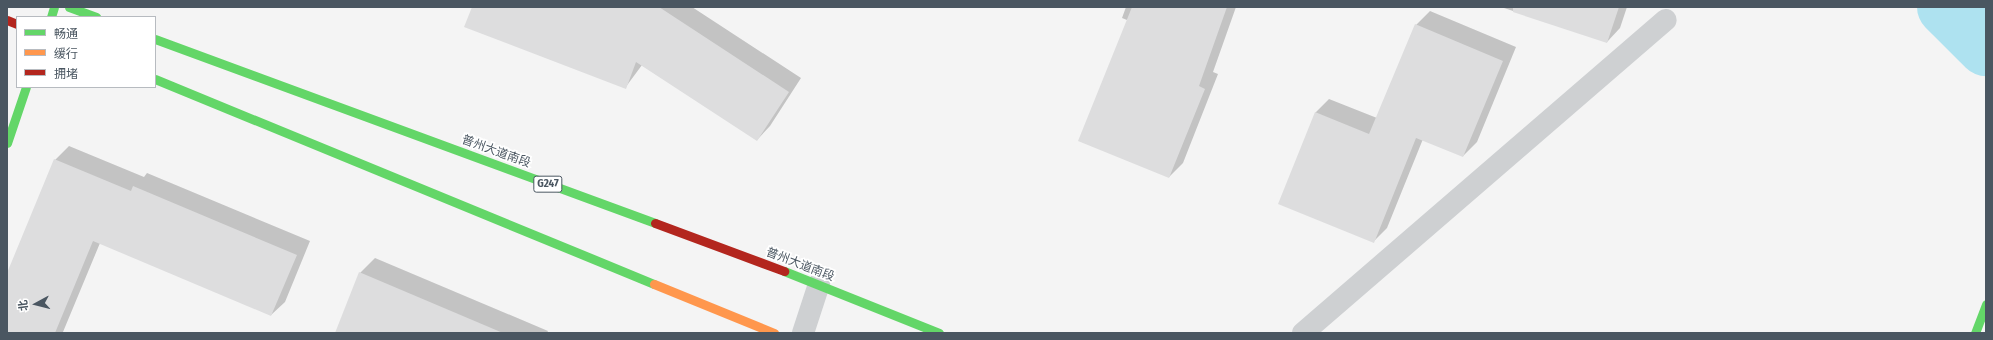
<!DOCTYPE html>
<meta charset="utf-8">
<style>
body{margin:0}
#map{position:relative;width:1993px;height:340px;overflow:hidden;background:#f4f4f4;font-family:"Fira Sans Condensed","Noto Sans SC",sans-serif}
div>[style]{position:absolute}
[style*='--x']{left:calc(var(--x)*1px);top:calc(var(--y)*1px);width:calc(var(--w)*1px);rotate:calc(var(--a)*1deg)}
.shadow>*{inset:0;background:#0003}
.river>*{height:58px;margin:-29px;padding:0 29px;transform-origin:29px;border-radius:29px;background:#aee2f0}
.building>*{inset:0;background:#ddddde}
.street>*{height:22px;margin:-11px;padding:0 11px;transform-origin:11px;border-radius:11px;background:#ced0d2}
.fast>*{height:9px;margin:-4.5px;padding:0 4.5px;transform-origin:4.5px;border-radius:4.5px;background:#63d668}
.slow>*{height:9px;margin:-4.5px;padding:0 4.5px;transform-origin:4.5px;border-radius:4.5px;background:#ff974d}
.jam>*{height:9px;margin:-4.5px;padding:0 4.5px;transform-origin:4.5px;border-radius:4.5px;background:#b3261e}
span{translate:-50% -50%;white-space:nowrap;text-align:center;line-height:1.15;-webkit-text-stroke:3.5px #fff;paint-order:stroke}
.shield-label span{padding:1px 3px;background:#fff;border:1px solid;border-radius:3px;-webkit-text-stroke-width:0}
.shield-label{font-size:11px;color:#4a5661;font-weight:700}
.street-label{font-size:12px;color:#4a5661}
.frame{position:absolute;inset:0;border:8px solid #4a5661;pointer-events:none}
.legend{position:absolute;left:16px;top:16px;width:140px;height:72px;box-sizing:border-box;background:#fff;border:1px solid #b7bbc0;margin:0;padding:5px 7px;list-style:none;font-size:12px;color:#4a5661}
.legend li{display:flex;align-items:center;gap:8px;height:20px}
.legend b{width:20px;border:1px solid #b7bbc0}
.north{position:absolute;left:16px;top:284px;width:40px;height:40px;-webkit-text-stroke:3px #fff;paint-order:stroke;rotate:263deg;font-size:11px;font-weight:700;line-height:16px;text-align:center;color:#4a5661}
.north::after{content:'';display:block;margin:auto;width:14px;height:18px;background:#4a5661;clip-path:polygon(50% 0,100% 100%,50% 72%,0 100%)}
</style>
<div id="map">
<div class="shadow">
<div style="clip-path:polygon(473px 7px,692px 7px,801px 78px,770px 126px,757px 140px,642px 65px,625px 88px)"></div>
<div style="clip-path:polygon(1126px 7px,1236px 7px,1213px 72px,1218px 74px,1183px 163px,1169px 177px,1127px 20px,1122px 18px)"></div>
<div style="clip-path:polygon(1627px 7px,1620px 28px,1607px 42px,1504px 8px)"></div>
<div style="clip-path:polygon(1430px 11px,1516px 47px,1477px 142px,1463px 156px,1423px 139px,1387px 228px,1373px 242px,1315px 113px,1329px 99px,1377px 118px,1416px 25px)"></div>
<div style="clip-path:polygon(69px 146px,144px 177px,147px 173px,310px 241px,285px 302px,271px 315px,100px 243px,63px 332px,67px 333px,7px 333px,7px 276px,55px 160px)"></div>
<div style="clip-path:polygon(375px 258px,548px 331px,547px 333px,336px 333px,360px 273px)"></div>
</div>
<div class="river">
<div style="--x:1946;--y:7;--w:57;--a:45"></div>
</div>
<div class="building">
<div style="clip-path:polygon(472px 7px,659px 7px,789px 92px,757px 141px,636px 62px,626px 89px,464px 27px)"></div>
<div style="clip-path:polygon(1132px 7px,1227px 7px,1199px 86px,1205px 89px,1169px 178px,1078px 141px)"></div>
<div style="clip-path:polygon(1513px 7px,1619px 7px,1607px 43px,1513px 12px)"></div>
<div style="clip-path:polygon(1415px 24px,1503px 61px,1463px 157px,1416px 138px,1374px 243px,1278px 204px,1315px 112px,1369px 134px)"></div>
<div style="clip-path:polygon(54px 159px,131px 191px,133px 186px,297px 255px,271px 316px,93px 241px,55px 333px,7px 333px,7px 273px)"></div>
<div style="clip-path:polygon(359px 272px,503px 333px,335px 333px)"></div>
</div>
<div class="street">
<div style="--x:803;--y:333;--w:52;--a:-71.9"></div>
<div style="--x:1303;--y:333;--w:479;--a:-40.8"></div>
</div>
<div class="fast">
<div style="--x:69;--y:7;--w:29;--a:20"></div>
<div style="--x:51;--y:17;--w:10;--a:-73"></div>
<div style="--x:155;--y:39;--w:533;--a:20.2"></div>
<div style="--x:155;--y:79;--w:539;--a:22.33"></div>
<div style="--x:7;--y:143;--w:59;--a:-71.3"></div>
<div style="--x:784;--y:271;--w:167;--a:21.8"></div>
<div style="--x:1975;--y:333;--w:31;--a:-69"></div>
</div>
<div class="slow">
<div style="--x:654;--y:284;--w:130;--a:22.2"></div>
</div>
<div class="jam">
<div style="--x:7;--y:20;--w:11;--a:22"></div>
<div style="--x:655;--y:223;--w:138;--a:20.4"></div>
</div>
<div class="shield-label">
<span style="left:548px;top:184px">G247</span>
</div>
<div class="street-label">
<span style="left:496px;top:152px;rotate:20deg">普州大道南段</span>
<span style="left:800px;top:265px;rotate:21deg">普州大道南段</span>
</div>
<div class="frame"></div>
<ul class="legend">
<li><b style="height:5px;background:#63d668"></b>畅通</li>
<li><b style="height:5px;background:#ff974d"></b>缓行</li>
<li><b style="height:5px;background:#b3261e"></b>拥堵</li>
</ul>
<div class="north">北</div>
</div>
